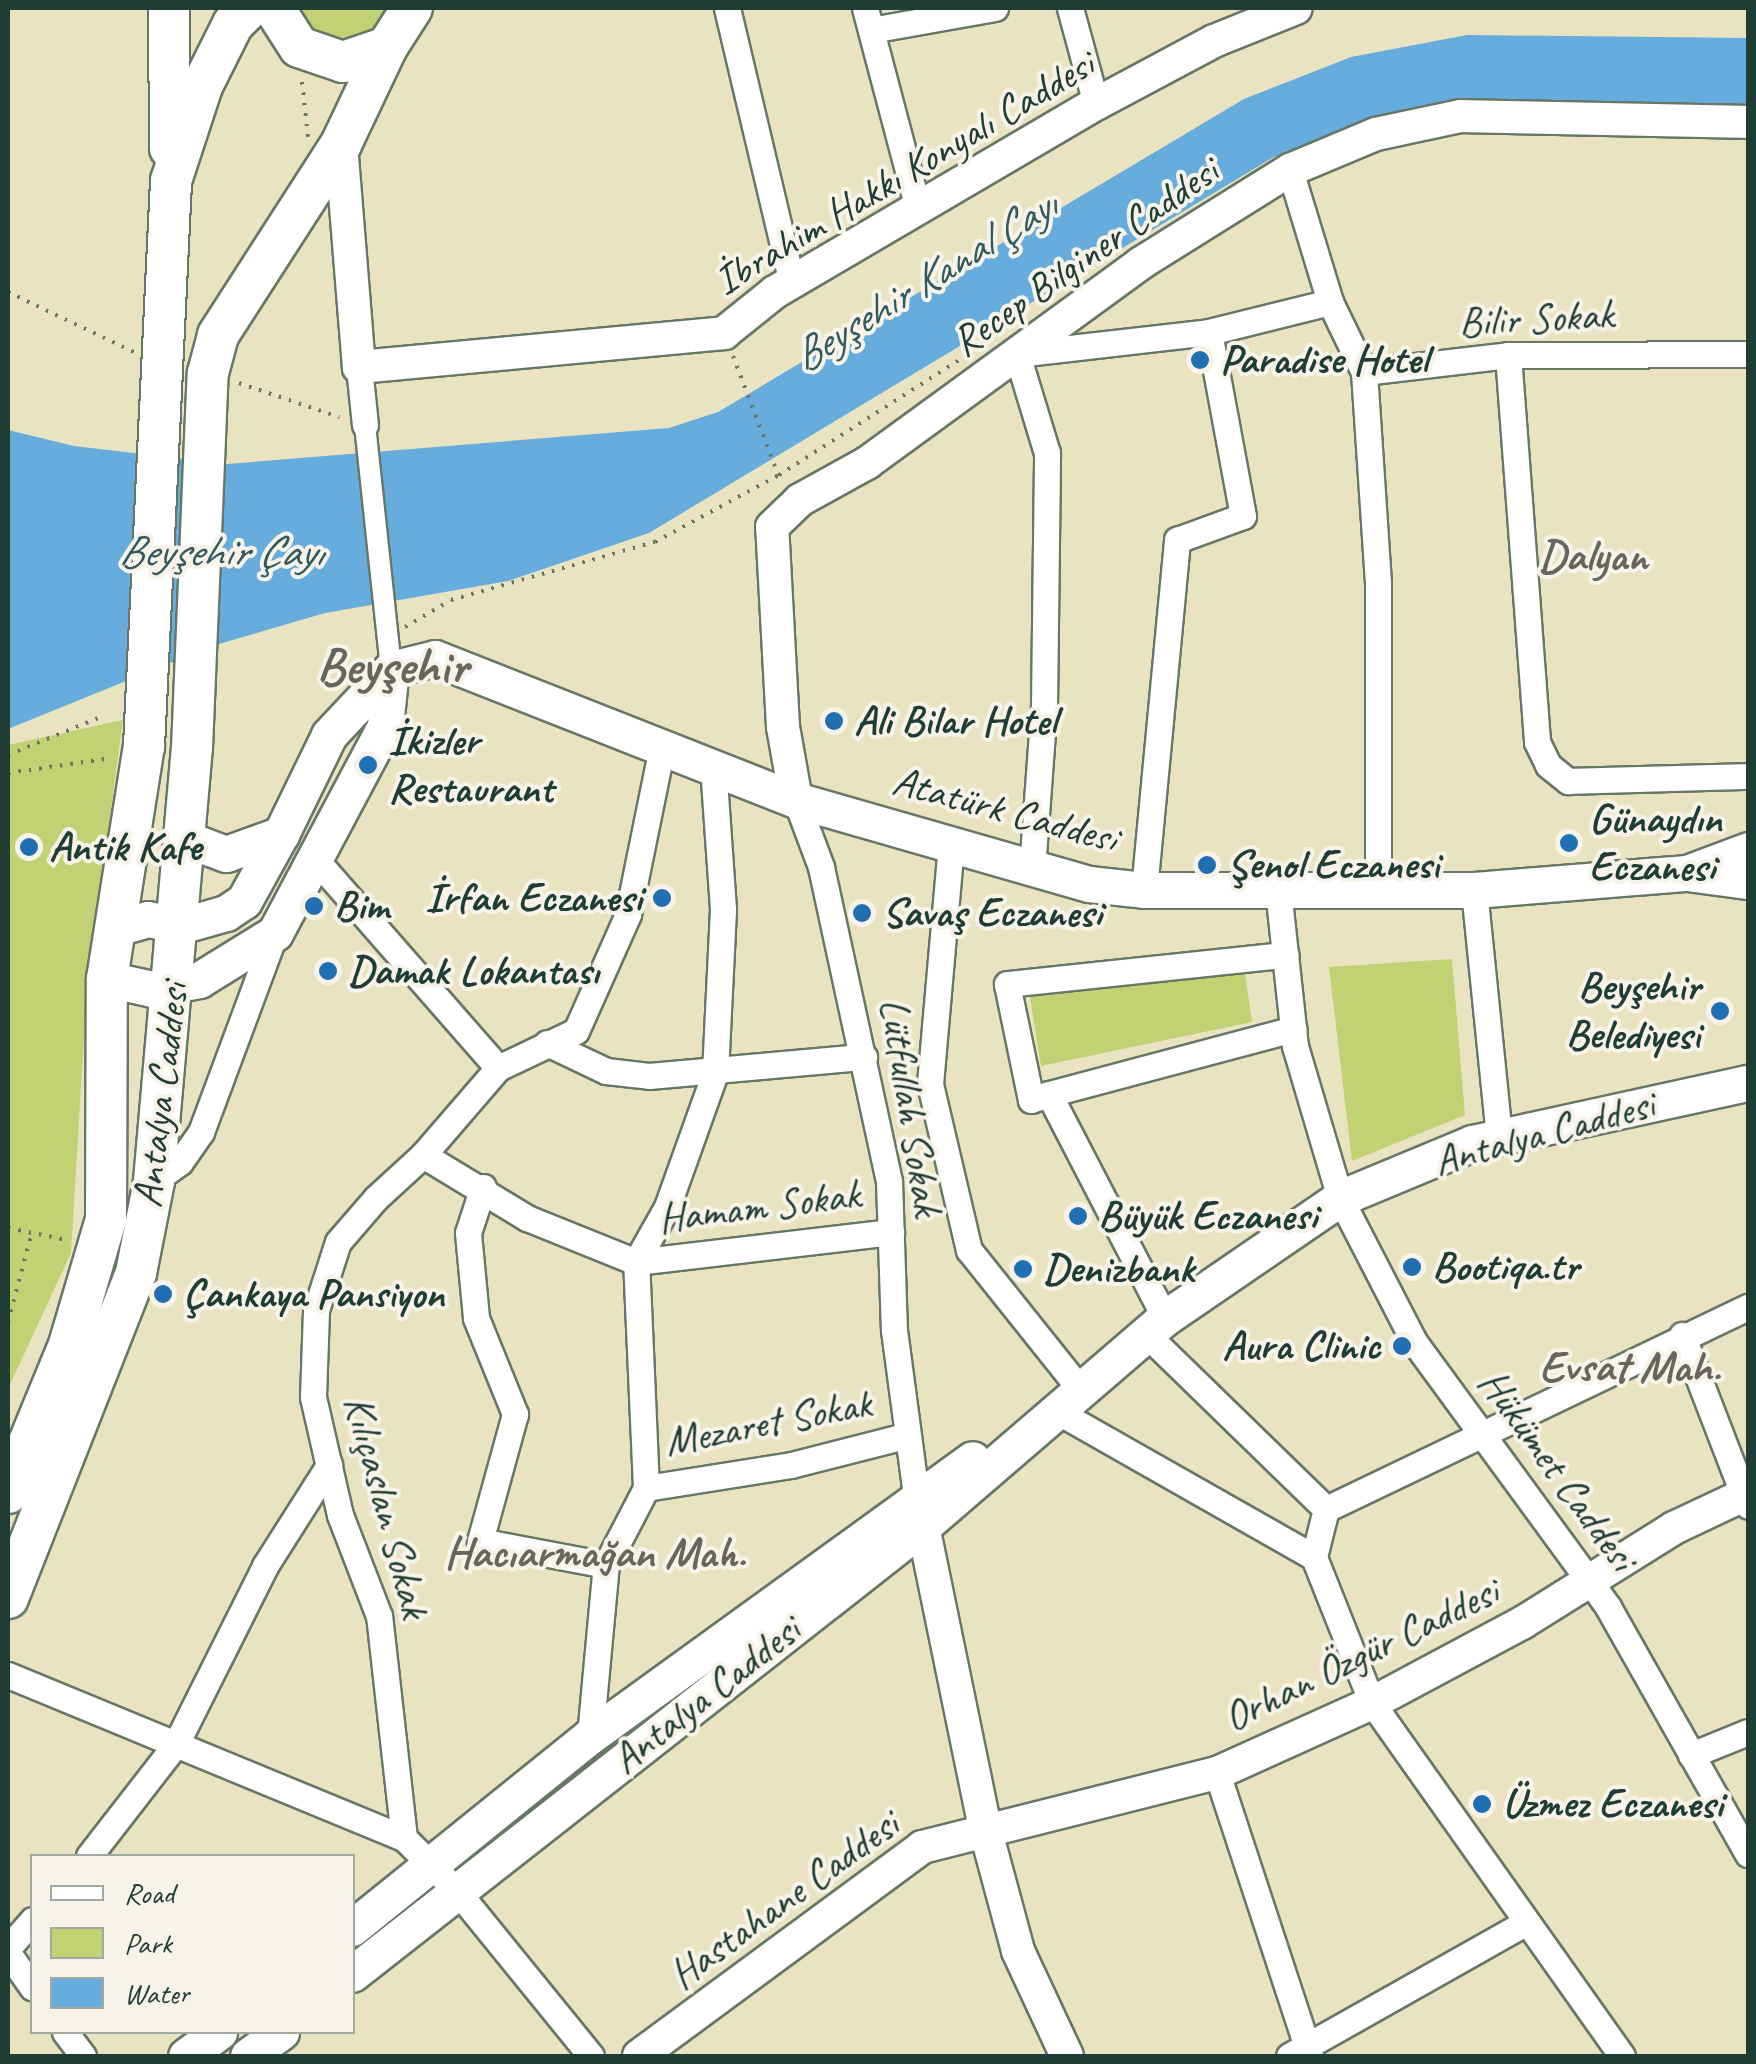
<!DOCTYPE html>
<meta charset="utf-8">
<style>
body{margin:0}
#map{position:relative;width:1756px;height:2064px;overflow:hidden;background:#eae3c2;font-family:Caveat,sans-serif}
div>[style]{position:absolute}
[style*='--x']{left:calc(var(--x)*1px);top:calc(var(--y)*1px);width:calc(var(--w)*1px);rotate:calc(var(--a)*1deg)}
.green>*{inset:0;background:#c1d173}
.water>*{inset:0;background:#66acdc}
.path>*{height:4px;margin-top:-2px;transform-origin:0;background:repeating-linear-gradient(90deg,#676 0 2.5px,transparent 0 10.5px)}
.roads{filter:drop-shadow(2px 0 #676) drop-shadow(-2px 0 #676) drop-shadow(0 2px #676) drop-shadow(0 -2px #676)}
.pedestrian>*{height:20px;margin:-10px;padding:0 10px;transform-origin:10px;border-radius:10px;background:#fff}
.minor>*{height:25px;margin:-12.5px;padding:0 12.5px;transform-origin:12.5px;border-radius:12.5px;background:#fff}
.tertiary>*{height:32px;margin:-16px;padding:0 16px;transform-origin:16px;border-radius:16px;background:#fff}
.secondary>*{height:35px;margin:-17.5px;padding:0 17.5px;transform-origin:17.5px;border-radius:17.5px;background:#fff}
.primary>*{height:40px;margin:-20px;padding:0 20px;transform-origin:20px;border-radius:20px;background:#fff}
.dots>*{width:28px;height:28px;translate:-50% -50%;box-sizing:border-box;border:5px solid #f7f3e8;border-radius:50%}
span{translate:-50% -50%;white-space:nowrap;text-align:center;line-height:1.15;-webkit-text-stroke:8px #f7f3e8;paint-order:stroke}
.street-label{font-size:42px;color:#1f3d34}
.poi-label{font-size:42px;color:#1f3d34;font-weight:700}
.left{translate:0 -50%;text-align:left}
.right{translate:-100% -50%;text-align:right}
.water-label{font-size:45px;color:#31595e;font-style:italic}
.neighbourhood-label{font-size:45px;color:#67665e;font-weight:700}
.district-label{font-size:52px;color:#67665e;font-weight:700}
.frame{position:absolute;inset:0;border:10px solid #1f3d34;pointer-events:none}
.legend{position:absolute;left:30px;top:1854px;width:325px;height:180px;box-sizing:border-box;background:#f7f3e8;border:2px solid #a1aaa0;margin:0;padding:12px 18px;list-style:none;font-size:30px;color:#1f3d34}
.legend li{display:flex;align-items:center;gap:20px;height:50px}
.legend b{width:50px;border:2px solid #a1aaa0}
</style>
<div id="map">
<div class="green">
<div style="clip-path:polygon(291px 8px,393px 8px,384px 26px,355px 44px,320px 41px)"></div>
<div style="clip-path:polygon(123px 720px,87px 987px,71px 1253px,8px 1389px,8px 745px)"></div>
<div style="clip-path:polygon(1452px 959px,1465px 1115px,1352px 1161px,1329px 967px)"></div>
<div style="clip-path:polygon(1244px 966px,1252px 1022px,1041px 1066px,1029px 991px)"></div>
</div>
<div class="water">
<div style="clip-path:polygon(1467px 35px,1748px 38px,1748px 105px,1506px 99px,1337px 131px,1272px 158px,649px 533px,508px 581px,325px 613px,212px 646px,8px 729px,8px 430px,74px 446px,227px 464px,669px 428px,718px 412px,1244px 99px,1351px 57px)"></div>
</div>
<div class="path">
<div style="--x:302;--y:82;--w:55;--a:83.8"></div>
<div style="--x:8;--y:292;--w:140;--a:25.5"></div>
<div style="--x:733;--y:356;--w:129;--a:69.2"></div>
<div style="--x:239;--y:383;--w:106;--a:18.8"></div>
<div style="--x:405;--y:627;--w:53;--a:-30.4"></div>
<div style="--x:451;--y:600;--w:212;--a:-15.9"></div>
<div style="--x:655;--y:542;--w:141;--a:-28.4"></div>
<div style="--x:779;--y:475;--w:224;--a:-32.6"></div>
<div style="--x:8;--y:755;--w:103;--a:-22.3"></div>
<div style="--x:8;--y:773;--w:105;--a:-8.2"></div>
<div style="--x:8;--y:813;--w:21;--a:90"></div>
<div style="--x:8;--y:1228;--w:60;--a:11.5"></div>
<div style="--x:8;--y:1322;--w:93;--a:-75.1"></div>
</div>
<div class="roads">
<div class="pedestrian">
<div style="--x:365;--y:425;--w:245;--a:83.9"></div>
</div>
<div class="minor">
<div style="--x:727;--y:8;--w:282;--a:76.7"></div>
<div style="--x:865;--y:8;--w:207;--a:75.2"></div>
<div style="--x:1070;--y:8;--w:99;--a:74.8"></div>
<div style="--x:871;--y:30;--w:126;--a:-10.1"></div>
<div style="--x:1290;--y:170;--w:138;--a:73.1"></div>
<div style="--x:1508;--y:355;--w:388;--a:85.7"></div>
<div style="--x:1537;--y:742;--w:25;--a:64"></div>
<div style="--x:1548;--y:765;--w:26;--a:39"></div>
<div style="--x:1568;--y:781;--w:180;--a:-1.6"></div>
<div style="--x:359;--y:367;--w:58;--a:84.1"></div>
<div style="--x:1364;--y:372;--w:211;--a:86.2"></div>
<div style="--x:1378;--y:583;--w:307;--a:90"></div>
<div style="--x:796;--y:800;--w:72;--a:69.5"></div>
<div style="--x:821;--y:867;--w:321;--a:77.8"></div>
<div style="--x:889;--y:1181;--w:149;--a:88.1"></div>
<div style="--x:894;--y:1330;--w:165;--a:82.4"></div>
<div style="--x:951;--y:844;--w:241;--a:95"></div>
<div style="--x:930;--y:1084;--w:171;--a:76.8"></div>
<div style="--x:969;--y:1250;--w:176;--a:51.4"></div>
<div style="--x:316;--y:860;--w:276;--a:48.8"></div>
<div style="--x:1032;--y:869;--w:163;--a:-85.8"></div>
<div style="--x:1044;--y:706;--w:253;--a:-89.3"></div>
<div style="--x:1047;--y:453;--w:103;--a:-106.9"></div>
<div style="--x:1017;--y:354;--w:193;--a:-6.5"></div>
<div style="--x:1209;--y:332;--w:125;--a:-13.9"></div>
<div style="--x:1330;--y:302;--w:78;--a:64.1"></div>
<div style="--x:1364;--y:372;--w:145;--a:-6.7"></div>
<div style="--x:1508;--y:355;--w:240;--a:-0.2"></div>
<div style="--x:1144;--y:890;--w:352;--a:-84.6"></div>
<div style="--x:1177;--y:540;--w:70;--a:-20"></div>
<div style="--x:1243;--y:516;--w:187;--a:-100.5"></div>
<div style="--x:1278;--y:890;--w:157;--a:83.8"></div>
<div style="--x:1295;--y:1046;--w:159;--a:73.5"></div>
<div style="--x:1340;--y:1198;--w:163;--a:62.7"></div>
<div style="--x:1415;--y:1343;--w:327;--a:53.8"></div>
<div style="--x:1608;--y:1607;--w:284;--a:60.5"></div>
<div style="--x:1474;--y:890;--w:248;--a:84.2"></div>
<div style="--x:547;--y:1043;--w:65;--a:25.4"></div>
<div style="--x:606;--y:1071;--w:43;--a:6.6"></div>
<div style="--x:649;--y:1076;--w:216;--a:-5.1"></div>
<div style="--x:1049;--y:1094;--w:19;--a:162"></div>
<div style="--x:1031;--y:1100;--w:118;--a:-101.7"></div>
<div style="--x:1007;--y:984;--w:280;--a:-6"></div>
<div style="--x:423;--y:1155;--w:122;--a:31.2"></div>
<div style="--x:527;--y:1218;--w:118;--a:22"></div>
<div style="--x:636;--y:1262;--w:257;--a:-6.7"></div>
<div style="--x:154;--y:1181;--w:32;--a:-36"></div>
<div style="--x:180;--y:1162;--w:37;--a:-55"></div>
<div style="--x:201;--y:1132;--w:212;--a:-69.6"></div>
<div style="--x:483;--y:1187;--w:48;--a:108.1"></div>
<div style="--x:468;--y:1233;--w:85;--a:84.6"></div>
<div style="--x:476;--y:1318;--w:104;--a:67.9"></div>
<div style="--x:515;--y:1414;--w:132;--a:105.4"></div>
<div style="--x:480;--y:1541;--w:128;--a:10.8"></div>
<div style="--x:1165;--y:1318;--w:252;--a:-117.4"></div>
<div style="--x:1049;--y:1094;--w:253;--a:-14.9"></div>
<div style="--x:1146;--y:1334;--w:251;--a:44.2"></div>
<div style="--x:1682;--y:1335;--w:183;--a:68.9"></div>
<div style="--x:1053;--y:1409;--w:300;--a:29.6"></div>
<div style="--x:646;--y:1488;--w:147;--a:-9"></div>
<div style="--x:791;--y:1465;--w:118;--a:-14.3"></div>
<div style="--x:8;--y:1675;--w:428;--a:22.4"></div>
<div style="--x:590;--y:1736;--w:172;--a:-84.7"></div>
<div style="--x:606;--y:1565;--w:87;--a:-62.5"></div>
<div style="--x:646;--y:1488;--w:226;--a:-92.5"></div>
<div style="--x:636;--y:1262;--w:63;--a:-60.6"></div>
<div style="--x:667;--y:1207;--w:142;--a:-70.3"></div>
<div style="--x:715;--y:1073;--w:164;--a:-87.2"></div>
<div style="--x:723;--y:909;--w:143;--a:-94"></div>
<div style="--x:1691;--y:1755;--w:61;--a:-22"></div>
<div style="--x:1217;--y:1773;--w:298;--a:71.8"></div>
<div style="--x:89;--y:1856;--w:142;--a:-52.2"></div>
<div style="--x:176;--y:1744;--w:199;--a:-63.4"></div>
<div style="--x:265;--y:1566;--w:120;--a:-57.6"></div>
<div style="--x:8;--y:1948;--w:37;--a:-49"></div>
<div style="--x:8;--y:1953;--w:42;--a:54.8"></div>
<div style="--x:65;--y:2032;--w:30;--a:53"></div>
<div style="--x:591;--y:2056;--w:214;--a:-129.1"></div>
<div style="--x:456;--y:1890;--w:74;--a:-135"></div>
<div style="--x:404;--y:1838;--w:223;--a:-96.4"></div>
<div style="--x:379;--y:1616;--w:108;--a:-111.1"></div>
<div style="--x:340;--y:1515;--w:121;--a:-102.9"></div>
<div style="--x:313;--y:1397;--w:87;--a:-88"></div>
<div style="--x:316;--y:1310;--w:71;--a:-72.1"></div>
<div style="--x:338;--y:1242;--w:58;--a:-49.2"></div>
<div style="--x:376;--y:1198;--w:64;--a:-42.5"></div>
<div style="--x:423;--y:1155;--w:115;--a:-49.2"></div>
<div style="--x:498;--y:1068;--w:86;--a:-25.4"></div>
<div style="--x:576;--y:1031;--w:128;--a:-66"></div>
<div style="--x:628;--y:914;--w:170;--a:-78.5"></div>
<div style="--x:1289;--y:2056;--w:269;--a:-29.4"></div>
<div style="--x:1622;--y:2056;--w:433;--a:-125.3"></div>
<div style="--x:1372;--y:1703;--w:157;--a:-111.7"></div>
<div style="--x:1314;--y:1557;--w:49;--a:-76"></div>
<div style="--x:1326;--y:1509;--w:468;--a:-25.6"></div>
</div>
<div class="tertiary">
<div style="--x:341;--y:144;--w:224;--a:85.4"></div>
<div style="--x:359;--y:367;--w:367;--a:-5.3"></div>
<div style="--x:724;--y:333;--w:65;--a:-38.8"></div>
<div style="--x:775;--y:292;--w:372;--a:-30.4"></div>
<div style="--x:1096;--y:104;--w:134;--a:-28.1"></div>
<div style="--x:1214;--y:41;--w:88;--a:-21.9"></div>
<div style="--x:796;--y:800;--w:74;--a:-100.1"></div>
<div style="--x:783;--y:727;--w:200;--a:-93.1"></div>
<div style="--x:772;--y:527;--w:39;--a:-44"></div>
<div style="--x:800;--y:500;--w:77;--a:-28.9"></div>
<div style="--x:867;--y:463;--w:339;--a:-36.1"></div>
<div style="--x:1141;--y:263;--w:176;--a:-32"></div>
<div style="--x:1290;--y:170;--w:93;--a:-22.7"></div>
<div style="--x:1376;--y:134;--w:87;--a:-12"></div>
<div style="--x:1461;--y:116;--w:287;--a:1.2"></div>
<div style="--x:923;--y:1526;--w:312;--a:78.4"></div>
<div style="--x:986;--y:1832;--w:123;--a:74.9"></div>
<div style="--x:1018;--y:1951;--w:116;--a:65"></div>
<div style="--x:639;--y:2056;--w:352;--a:-36.4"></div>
<div style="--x:922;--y:1847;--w:304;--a:-14.1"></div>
<div style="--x:1217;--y:1773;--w:170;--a:-24.3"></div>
<div style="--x:1372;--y:1703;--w:170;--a:-28.1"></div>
<div style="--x:1522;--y:1623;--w:179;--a:-32"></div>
<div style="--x:1674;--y:1528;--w:82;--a:-25.3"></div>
</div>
<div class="secondary">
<div style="--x:186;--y:839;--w:43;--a:20.6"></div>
<div style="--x:226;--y:854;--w:59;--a:-20"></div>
<div style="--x:281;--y:834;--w:110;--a:-64.1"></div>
<div style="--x:329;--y:735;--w:91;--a:-46.8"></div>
<div style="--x:391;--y:669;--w:45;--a:-14"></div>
<div style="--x:435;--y:658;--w:388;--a:21.5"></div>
<div style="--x:796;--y:800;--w:305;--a:16"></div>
<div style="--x:1089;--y:884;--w:55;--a:6.2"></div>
<div style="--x:1144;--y:890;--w:330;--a:0"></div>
<div style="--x:1474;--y:890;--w:214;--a:-4.6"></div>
<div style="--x:1748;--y:850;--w:65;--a:159.3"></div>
<div style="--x:1687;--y:873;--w:62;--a:7.5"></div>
<div style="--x:113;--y:929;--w:36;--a:-16"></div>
<div style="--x:148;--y:919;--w:33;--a:12"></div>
<div style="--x:180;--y:926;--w:48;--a:-15.8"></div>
<div style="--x:226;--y:913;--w:22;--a:-34"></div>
<div style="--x:244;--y:901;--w:77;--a:-61.1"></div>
<div style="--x:107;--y:979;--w:46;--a:12.5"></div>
<div style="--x:152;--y:989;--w:48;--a:-10.8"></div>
<div style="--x:199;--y:980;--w:89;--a:-31.7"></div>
<div style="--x:275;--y:933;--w:234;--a:-62"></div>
<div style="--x:385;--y:726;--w:57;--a:-84"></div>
<div style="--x:352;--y:1928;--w:306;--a:-38.9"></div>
<div style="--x:590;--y:1736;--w:472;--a:-35.9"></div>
<div style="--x:352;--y:1974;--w:726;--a:-38.12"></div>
<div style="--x:923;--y:1526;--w:319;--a:-40.7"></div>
<div style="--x:1165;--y:1318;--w:212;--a:-34.4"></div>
<div style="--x:1340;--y:1198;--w:143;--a:-22.6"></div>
<div style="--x:1472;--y:1143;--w:282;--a:-12.3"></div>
<div style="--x:186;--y:2056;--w:41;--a:-36"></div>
<div style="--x:248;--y:2056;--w:41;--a:-36"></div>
</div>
<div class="primary">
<div style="--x:169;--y:8;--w:140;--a:89.6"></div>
<div style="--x:274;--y:8;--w:46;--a:57.3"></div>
<div style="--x:299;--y:47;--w:46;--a:18.8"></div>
<div style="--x:343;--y:62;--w:46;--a:-18.8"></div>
<div style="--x:387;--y:47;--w:46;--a:-57.3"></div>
<div style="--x:8;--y:1493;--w:160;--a:-67.6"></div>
<div style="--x:69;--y:1345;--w:131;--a:-73.6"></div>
<div style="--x:106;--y:1219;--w:240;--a:-89.8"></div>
<div style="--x:107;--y:979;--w:236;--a:-81"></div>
<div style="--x:144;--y:746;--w:566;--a:-87.26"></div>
<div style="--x:171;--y:181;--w:100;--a:-71.9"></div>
<div style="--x:202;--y:86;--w:69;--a:-63.4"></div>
<div style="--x:233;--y:24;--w:23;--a:-45"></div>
<div style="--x:8;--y:1598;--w:349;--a:-68.5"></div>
<div style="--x:136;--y:1273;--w:94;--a:-78.9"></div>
<div style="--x:154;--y:1181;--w:435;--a:-85"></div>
<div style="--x:192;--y:748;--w:375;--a:-87.6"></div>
<div style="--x:208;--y:373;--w:39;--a:-75"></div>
<div style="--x:218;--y:335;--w:227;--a:-57.2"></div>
<div style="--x:341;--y:144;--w:107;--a:-64.6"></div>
</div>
</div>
<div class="dots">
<div style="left:1200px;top:360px;background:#1f6fb2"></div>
<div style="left:834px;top:721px;background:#1f6fb2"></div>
<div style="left:368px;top:765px;background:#1f6fb2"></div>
<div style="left:1569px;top:843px;background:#1f6fb2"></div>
<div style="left:29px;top:847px;background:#1f6fb2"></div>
<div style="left:1207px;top:865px;background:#1f6fb2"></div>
<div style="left:662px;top:898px;background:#1f6fb2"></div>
<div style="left:314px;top:906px;background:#1f6fb2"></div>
<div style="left:862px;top:913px;background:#1f6fb2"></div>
<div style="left:328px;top:971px;background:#1f6fb2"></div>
<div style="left:1720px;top:1011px;background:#1f6fb2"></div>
<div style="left:1078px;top:1216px;background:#1f6fb2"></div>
<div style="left:1412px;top:1267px;background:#1f6fb2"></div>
<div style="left:1023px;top:1269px;background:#1f6fb2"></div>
<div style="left:163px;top:1294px;background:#1f6fb2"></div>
<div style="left:1402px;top:1346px;background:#1f6fb2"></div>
<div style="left:1482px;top:1804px;background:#1f6fb2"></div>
</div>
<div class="street-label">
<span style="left:904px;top:173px;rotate:-31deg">İbrahim Hakkı Konyalı Caddesi</span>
<span style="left:1085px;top:257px;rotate:-35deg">Recep Bilginer Caddesi</span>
<span style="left:1536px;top:319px;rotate:-3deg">Bilir Sokak</span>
<span style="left:1005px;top:810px;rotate:15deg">Atatürk Caddesi</span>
<span style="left:161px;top:1095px;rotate:-83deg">Antalya Caddesi</span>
<span style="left:910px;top:1107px;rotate:81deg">Lütfullah Sokak</span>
<span style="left:1544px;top:1133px;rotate:-15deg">Antalya Caddesi</span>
<span style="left:759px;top:1207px;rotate:-7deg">Hamam Sokak</span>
<span style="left:768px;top:1423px;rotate:-11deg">Mezaret Sokak</span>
<span style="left:1557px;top:1470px;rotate:54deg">Hükümet Caddesi</span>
<span style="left:386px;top:1507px;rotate:75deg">Kılıçaslan Sokak</span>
<span style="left:1361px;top:1655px;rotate:-26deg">Orhan Özgür Caddesi</span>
<span style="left:706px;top:1695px;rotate:-38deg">Antalya Caddesi</span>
<span style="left:784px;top:1900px;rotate:-36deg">Hastahane Caddesi</span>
</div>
<div class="poi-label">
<span class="left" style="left:1220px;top:360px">Paradise Hotel</span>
<span class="left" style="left:854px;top:721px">Ali Bilar Hotel</span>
<span class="left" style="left:388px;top:765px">İkizler<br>Restaurant</span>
<span class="left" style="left:1589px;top:843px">Günaydın<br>Eczanesi</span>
<span class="left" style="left:49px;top:847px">Antik Kafe</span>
<span class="left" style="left:1227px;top:865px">Şenol Eczanesi</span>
<span class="right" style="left:642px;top:898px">İrfan Eczanesi</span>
<span class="left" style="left:334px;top:906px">Bim</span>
<span class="left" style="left:882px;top:913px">Savaş Eczanesi</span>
<span class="left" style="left:348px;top:971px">Damak Lokantası</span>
<span class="right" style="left:1700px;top:1011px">Beyşehir<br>Belediyesi</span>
<span class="left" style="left:1098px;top:1216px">Büyük Eczanesi</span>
<span class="left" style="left:1432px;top:1267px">Bootiqa.tr</span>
<span class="left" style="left:1043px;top:1269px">Denizbank</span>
<span class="left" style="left:183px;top:1294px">Çankaya Pansiyon</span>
<span class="right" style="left:1380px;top:1346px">Aura Clinic</span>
<span class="left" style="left:1502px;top:1804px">Üzmez Eczanesi</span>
</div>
<div class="water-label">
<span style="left:924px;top:281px;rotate:-32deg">Beyşehir Kanal Çayı</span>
<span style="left:220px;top:552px">Beyşehir Çayı</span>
</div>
<div class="neighbourhood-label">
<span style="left:1593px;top:556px">Dalyan</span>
<span style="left:1630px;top:1367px">Evsat Mah.</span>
<span style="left:595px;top:1553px">Hacıarmağan Mah.</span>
</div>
<div class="district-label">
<span style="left:392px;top:667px">Beyşehir</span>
</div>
<div class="frame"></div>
<ul class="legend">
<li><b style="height:12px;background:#fff"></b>Road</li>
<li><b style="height:28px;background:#c1d173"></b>Park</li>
<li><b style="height:28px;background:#66acdc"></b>Water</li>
</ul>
</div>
